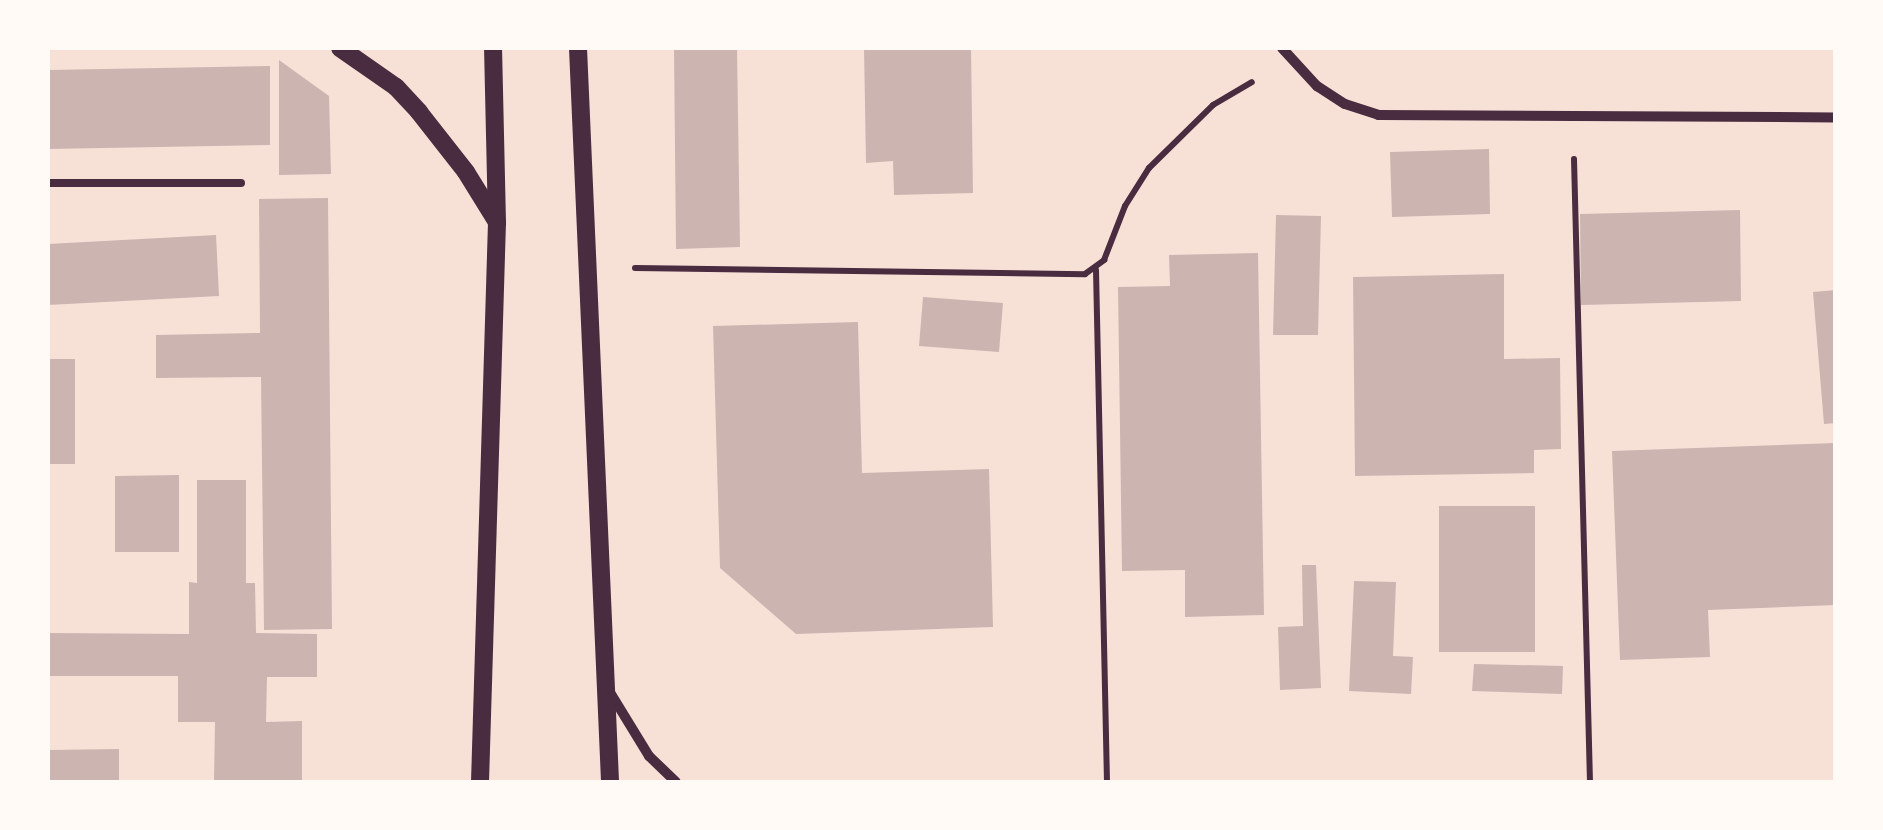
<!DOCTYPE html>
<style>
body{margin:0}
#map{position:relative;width:1883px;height:830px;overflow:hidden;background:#f7e1d7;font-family:Montserrat,sans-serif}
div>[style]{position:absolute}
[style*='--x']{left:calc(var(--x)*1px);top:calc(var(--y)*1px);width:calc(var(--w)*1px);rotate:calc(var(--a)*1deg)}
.building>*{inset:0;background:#ccb4b1}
.path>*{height:6px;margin:-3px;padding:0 3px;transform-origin:3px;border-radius:3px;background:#4a2c40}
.service>*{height:8px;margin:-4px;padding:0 4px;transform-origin:4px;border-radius:4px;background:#4a2c40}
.minor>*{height:10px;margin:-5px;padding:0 5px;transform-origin:5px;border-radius:5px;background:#4a2c40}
.tertiary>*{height:18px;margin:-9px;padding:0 9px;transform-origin:9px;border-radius:9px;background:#4a2c40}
span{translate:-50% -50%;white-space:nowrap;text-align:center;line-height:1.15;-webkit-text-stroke:9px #fffaf5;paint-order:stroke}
.frame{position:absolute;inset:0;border:50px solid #fffaf5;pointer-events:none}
</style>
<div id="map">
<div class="building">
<div style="clip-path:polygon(674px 48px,737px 48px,740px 247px,676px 249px)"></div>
<div style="clip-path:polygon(864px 48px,971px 48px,973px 193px,894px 195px,893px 161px,866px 163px)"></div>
<div style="clip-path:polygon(279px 60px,329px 96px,331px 174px,279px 175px)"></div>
<div style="clip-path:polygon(270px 66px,270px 145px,48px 149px,48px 70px)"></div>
<div style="clip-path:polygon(1489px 149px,1490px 214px,1392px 217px,1390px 152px)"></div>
<div style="clip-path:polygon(328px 198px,332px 629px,264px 630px,261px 377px,156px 378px,156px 335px,260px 333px,259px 199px)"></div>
<div style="clip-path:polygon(1740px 210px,1741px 301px,1581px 305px,1580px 214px)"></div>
<div style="clip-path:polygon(1276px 215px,1321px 216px,1318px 335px,1273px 335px)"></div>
<div style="clip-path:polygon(216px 235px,219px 296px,48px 305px,48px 244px)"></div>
<div style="clip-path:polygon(1258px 253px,1264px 615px,1185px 617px,1185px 570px,1122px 571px,1118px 287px,1170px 286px,1169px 255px)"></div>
<div style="clip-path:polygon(1504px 274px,1504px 359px,1560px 358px,1561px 449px,1534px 450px,1534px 473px,1355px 476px,1353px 277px)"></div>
<div style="clip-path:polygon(1836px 290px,1836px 423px,1824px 424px,1813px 292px)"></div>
<div style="clip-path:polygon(923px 297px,1003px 303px,999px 352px,919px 346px)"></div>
<div style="clip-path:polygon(858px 322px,862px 473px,989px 469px,993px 627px,796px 634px,720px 568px,713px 326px)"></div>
<div style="clip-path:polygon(48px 359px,75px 359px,75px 464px,48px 464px)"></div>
<div style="clip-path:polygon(1836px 443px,1836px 605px,1708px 610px,1710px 657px,1620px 660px,1612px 451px)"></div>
<div style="clip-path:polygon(179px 475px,179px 552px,115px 552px,115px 476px)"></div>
<div style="clip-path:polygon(197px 480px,246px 480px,246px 583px,255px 583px,256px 633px,317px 634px,317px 677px,267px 677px,266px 722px,302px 721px,302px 782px,214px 782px,215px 722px,178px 722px,178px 676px,48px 676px,48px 633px,189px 634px,189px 582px,197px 583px)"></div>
<div style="clip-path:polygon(1439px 506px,1535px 506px,1535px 652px,1439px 652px)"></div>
<div style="clip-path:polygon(1302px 565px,1316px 565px,1321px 688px,1280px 690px,1278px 627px,1303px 626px)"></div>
<div style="clip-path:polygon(1354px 581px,1396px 582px,1393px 656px,1413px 657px,1411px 694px,1349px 691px)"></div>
<div style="clip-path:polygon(1474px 664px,1563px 666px,1562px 694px,1472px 691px)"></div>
<div style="clip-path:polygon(119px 749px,119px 782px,48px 782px,48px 750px)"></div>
</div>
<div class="path">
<div style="--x:1574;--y:159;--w:623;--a:88.53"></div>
<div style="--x:635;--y:268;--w:450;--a:0.8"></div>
<div style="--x:1085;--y:274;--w:24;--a:-36"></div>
<div style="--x:1104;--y:260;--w:58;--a:-68.7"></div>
<div style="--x:1125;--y:206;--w:45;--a:-57.7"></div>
<div style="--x:1149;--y:168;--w:90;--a:-44.5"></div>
<div style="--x:1213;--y:105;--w:45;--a:-30.5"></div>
<div style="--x:1096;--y:270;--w:512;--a:88.77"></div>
</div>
<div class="service">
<div style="--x:48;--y:183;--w:193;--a:0"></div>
</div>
<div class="minor">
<div style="--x:1282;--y:48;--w:52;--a:47.4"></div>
<div style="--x:1317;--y:86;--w:33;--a:33"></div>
<div style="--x:1345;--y:104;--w:35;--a:18"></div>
<div style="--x:1378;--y:115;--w:458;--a:0.3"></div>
<div style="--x:611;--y:694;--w:73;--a:58.5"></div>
<div style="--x:649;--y:756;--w:37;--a:44"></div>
</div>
<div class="tertiary">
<div style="--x:340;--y:48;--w:68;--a:34.9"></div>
<div style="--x:396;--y:87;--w:34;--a:47"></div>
<div style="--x:419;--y:112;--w:76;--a:51.9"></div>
<div style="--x:466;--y:172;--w:59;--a:58.2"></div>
<div style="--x:578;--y:48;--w:735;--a:87.5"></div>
<div style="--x:480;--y:782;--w:559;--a:-88.26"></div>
<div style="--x:497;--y:223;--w:175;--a:-91.3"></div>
</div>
<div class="frame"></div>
</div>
